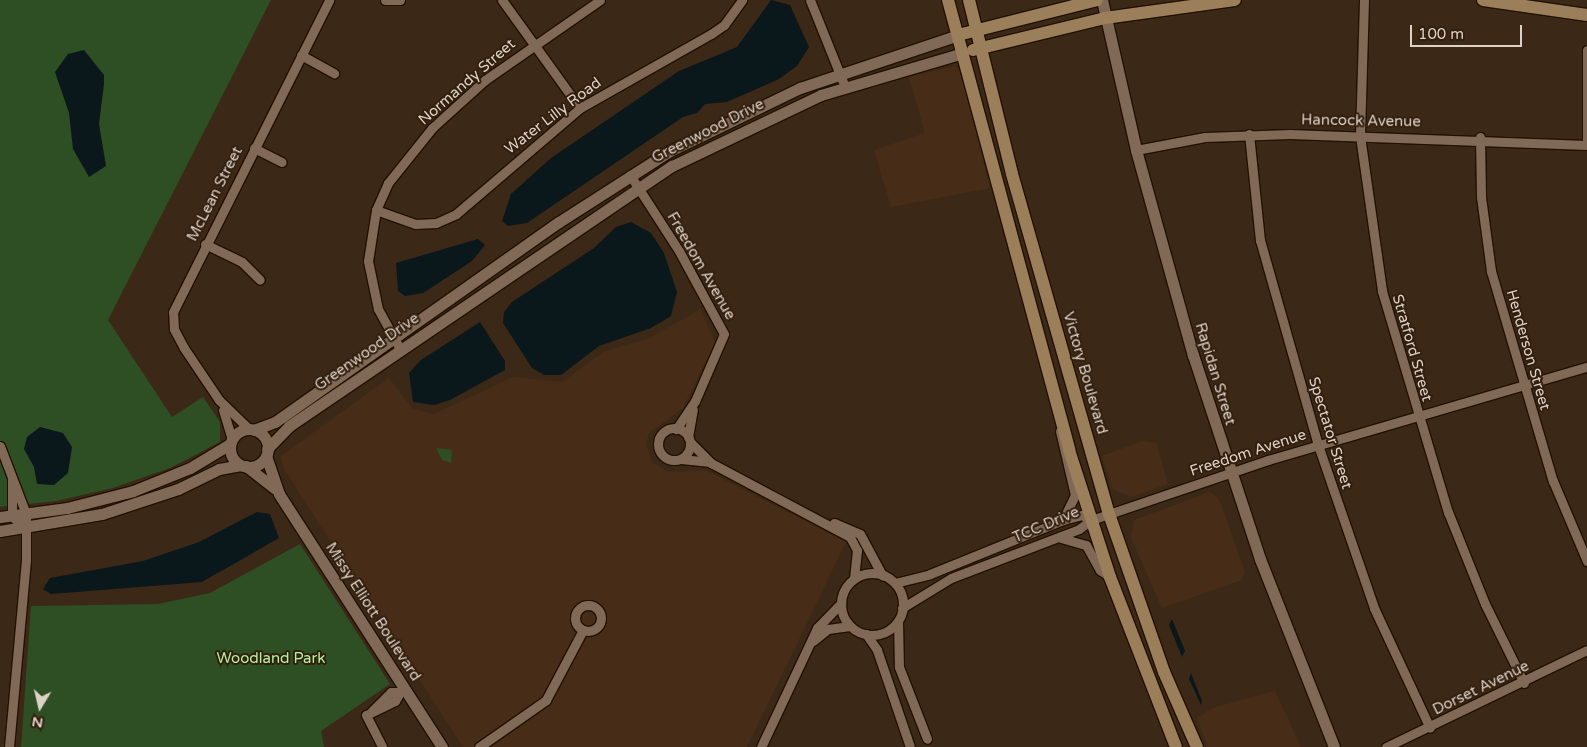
<!DOCTYPE html>
<style>
body{margin:0}
#map{position:relative;width:1587px;height:747px;overflow:hidden;background:#3c2817;font-family:"Varela Round",sans-serif}
div>[style]{position:absolute}
[style*='--x']{left:calc(var(--x)*1px);top:calc(var(--y)*1px);width:calc(var(--w)*1px);rotate:calc(var(--a)*1deg)}
.built>*{inset:0;background:#472d17}
.green>*{inset:0;background:#2e4f24}
.water>*{inset:0;background:#0a171b}
.roads{filter:drop-shadow(1px 0 #221102) drop-shadow(-1px 0 #221102) drop-shadow(0 1px #221102) drop-shadow(0 -1px #221102)}
.minor>*{height:9px;margin:-4.5px;padding:0 4.5px;transform-origin:4.5px;border-radius:4.5px;background:#806956}
.minor>.ring{margin:-4.5px;padding:0;box-sizing:content-box;background:none;border:9px solid #806956;border-radius:50%}
.tertiary>*{height:11px;margin:-5.5px;padding:0 5.5px;transform-origin:5.5px;border-radius:5.5px;background:#806956}
.tertiary>.ring{margin:-5.5px;padding:0;box-sizing:content-box;background:none;border:11px solid #806956;border-radius:50%}
.secondary>*{height:12px;margin:-6px;padding:0 6px;transform-origin:6px;border-radius:6px;background:#9b7f5b}
span{translate:-50% -50%;white-space:nowrap;text-align:center;line-height:1.15;-webkit-text-stroke:4px #321f0e;paint-order:stroke}
.street-label{font-size:15px;color:#ded1c6}
.park-label{font-size:15px;color:#b1f39d}
.north{position:absolute;left:15px;top:682px;width:50px;height:50px;-webkit-text-stroke:4px #321f0e;paint-order:stroke;rotate:189deg;font-size:14px;font-weight:700;line-height:20px;text-align:center;color:#ded1c6}
.north::after{content:'';display:block;margin:auto;width:18px;height:22px;background:#ded1c6;clip-path:polygon(50% 0,100% 100%,50% 72%,0 100%)}
.scale{position:absolute;left:1410px;top:25px;width:112px;height:22px;box-sizing:border-box;border:2px solid #ded1c6;border-top:0;padding-left:6px;font-size:15px;line-height:18px;white-space:nowrap;color:#ded1c6;-webkit-text-stroke:4px #321f0e;paint-order:stroke}
</style>
<div id="map">
<div class="built">
<div style="clip-path:polygon(955px 66px,962px 73px,990px 188px,891px 207px,874px 150px,925px 133px,909px 77px)"></div>
<div style="clip-path:polygon(701px 309px,715px 343px,683px 408px,649px 433px,646px 444px,652px 462px,668px 472px,705px 470px,846px 542px,747px 747px,463px 747px,284px 469px,281px 456px,389px 378px,413px 409px,434px 414px,513px 377px,562px 382px,605px 351px,648px 339px)"></div>
<div style="clip-path:polygon(1142px 441px,1156px 443px,1168px 484px,1131px 497px,1113px 489px,1102px 456px)"></div>
<div style="clip-path:polygon(1210px 492px,1219px 499px,1245px 572px,1242px 580px,1162px 608px,1131px 538px,1134px 520px)"></div>
<div style="clip-path:polygon(1275px 691px,1301px 747px,1208px 747px,1197px 718px,1212px 708px)"></div>
</div>
<div class="green">
<div style="clip-path:polygon(0 0,271px 0,108px 320px,172px 417px,203px 397px,220px 422px,220px 442px,170px 468px,113px 488px,56px 501px,0 507px)"></div>
<div style="clip-path:polygon(436px 448px,452px 450px,451px 463px,442px 460px)"></div>
<div style="clip-path:polygon(300px 544px,390px 684px,321px 731px,324px 747px,21px 747px,31px 606px,158px 604px,210px 593px)"></div>
</div>
<div class="water">
<div style="clip-path:polygon(771px 0,790px 5px,809px 47px,797px 66px,779px 79px,727px 102px,705px 104px,697px 113px,683px 117px,527px 223px,508px 226px,502px 221px,511px 194px,551px 158px,679px 71px,737px 47px)"></div>
<div style="clip-path:polygon(84px 50px,104px 75px,104px 84px,99px 124px,106px 166px,89px 177px,73px 149px,69px 113px,55px 72px,68px 54px)"></div>
<div style="clip-path:polygon(631px 222px,651px 233px,664px 253px,677px 292px,671px 316px,651px 328px,599px 346px,561px 375px,544px 375px,532px 368px,503px 323px,504px 312px,512px 302px,594px 248px,616px 227px)"></div>
<div style="clip-path:polygon(478px 239px,485px 245px,472px 261px,423px 293px,405px 296px,398px 291px,396px 263px)"></div>
<div style="clip-path:polygon(480px 322px,505px 361px,505px 370px,450px 400px,434px 405px,413px 402px,409px 373px,421px 360px)"></div>
<div style="clip-path:polygon(40px 427px,63px 433px,72px 447px,68px 473px,54px 485px,37px 484px,34px 467px,24px 449px,27px 437px)"></div>
<div style="clip-path:polygon(257px 512px,270px 514px,279px 538px,202px 582px,51px 594px,43px 589px,50px 578px,143px 561px,199px 542px)"></div>
<div style="clip-path:polygon(1172px 619px,1185px 651px,1182px 657px,1169px 625px)"></div>
<div style="clip-path:polygon(1191px 673px,1202px 701px,1201px 705px,1189px 679px)"></div>
</div>
<div class="roads">
<div class="minor">
<div style="--x:385;--y:0;--w:15;--a:0"></div>
<div style="--x:502;--y:0;--w:133;--a:54.2"></div>
<div style="--x:810;--y:0;--w:94;--a:68.1"></div>
<div style="--x:1364;--y:0;--w:136;--a:91.7"></div>
<div style="--x:1360;--y:136;--w:157;--a:81.9"></div>
<div style="--x:1382;--y:291;--w:231;--a:73.4"></div>
<div style="--x:1448;--y:512;--w:99;--a:68.1"></div>
<div style="--x:1485;--y:604;--w:88;--a:63.7"></div>
<div style="--x:1587;--y:50;--w:91;--a:90"></div>
<div style="--x:301;--y:55;--w:38;--a:29"></div>
<div style="--x:1249;--y:134;--w:107;--a:84.1"></div>
<div style="--x:1260;--y:240;--w:213;--a:74.2"></div>
<div style="--x:1318;--y:445;--w:172;--a:71"></div>
<div style="--x:1374;--y:608;--w:132;--a:65"></div>
<div style="--x:1480;--y:137;--w:60;--a:89"></div>
<div style="--x:1481;--y:197;--w:75;--a:82.3"></div>
<div style="--x:1491;--y:271;--w:219;--a:73.6"></div>
<div style="--x:1553;--y:481;--w:87;--a:67"></div>
<div style="--x:254;--y:148;--w:31;--a:27"></div>
<div style="--x:1136;--y:150;--w:70;--a:-10.7"></div>
<div style="--x:1205;--y:137;--w:85;--a:-2"></div>
<div style="--x:1290;--y:134;--w:297;--a:2.1"></div>
<div style="--x:630;--y:175;--w:90;--a:57.2"></div>
<div style="--x:679;--y:251;--w:94;--a:61.5"></div>
<div style="--x:724;--y:334;--w:73;--a:113.4"></div>
<div style="--x:695;--y:401;--w:34;--a:124"></div>
<div style="--x:376;--y:210;--w:41;--a:19.7"></div>
<div style="--x:415;--y:224;--w:21;--a:-3"></div>
<div style="--x:436;--y:223;--w:22;--a:-24"></div>
<div style="--x:456;--y:214;--w:163;--a:-40.5"></div>
<div style="--x:580;--y:108;--w:150;--a:-29.5"></div>
<div style="--x:711;--y:34;--w:16;--a:-35"></div>
<div style="--x:724;--y:25;--w:31;--a:-54"></div>
<div style="--x:205;--y:244;--w:41;--a:25.9"></div>
<div style="--x:242;--y:262;--w:25;--a:45"></div>
<div style="--x:400;--y:349;--w:46;--a:-118.8"></div>
<div style="--x:378;--y:309;--w:49;--a:-101.8"></div>
<div style="--x:368;--y:261;--w:52;--a:-81.1"></div>
<div style="--x:376;--y:210;--w:30;--a:-66"></div>
<div style="--x:388;--y:183;--w:70;--a:-51.3"></div>
<div style="--x:432;--y:128;--w:72;--a:-42.2"></div>
<div style="--x:485;--y:80;--w:140;--a:-34.8"></div>
<div style="--x:223;--y:410;--w:30;--a:73"></div>
<div class="ring" style="left:658px;top:428px;width:23px;height:23px"></div>
<div style="--x:249;--y:429;--w:42;--a:-136"></div>
<div style="--x:219;--y:400;--w:63;--a:-123.9"></div>
<div style="--x:184;--y:348;--w:21;--a:-118"></div>
<div style="--x:174;--y:329;--w:17;--a:-93"></div>
<div style="--x:173;--y:312;--w:349;--a:-63.4"></div>
<div style="--x:1060;--y:431;--w:66;--a:76.8"></div>
<div style="--x:1075;--y:495;--w:28;--a:116"></div>
<div style="--x:688;--y:437;--w:28;--a:-80"></div>
<div style="--x:690;--y:442;--w:30;--a:45"></div>
<div style="--x:711;--y:463;--w:157;--a:28"></div>
<div style="--x:850;--y:537;--w:15;--a:62"></div>
<div style="--x:857;--y:550;--w:28;--a:96"></div>
<div style="--x:0;--y:446;--w:73;--a:69.1"></div>
<div style="--x:26;--y:514;--w:46;--a:90"></div>
<div style="--x:26;--y:560;--w:188;--a:95.2"></div>
<div style="--x:681;--y:459;--w:27;--a:6"></div>
<div style="--x:12;--y:479;--w:37;--a:90"></div>
<div style="--x:12;--y:516;--w:18;--a:47"></div>
<div style="--x:834;--y:523;--w:28;--a:23"></div>
<div style="--x:860;--y:534;--w:47;--a:61.8"></div>
<div style="--x:1061;--y:538;--w:26;--a:16"></div>
<div style="--x:1086;--y:545;--w:29;--a:61"></div>
<div style="--x:1100;--y:570;--w:12;--a:35"></div>
<div class="ring" style="left:841px;top:573px;width:53px;height:53px"></div>
<div style="--x:895;--y:583;--w:36;--a:-14"></div>
<div style="--x:930;--y:574;--w:144;--a:-22.1"></div>
<div style="--x:1063;--y:520;--w:20;--a:-15"></div>
<div style="--x:1082;--y:515;--w:10;--a:29"></div>
<div class="ring" style="left:575px;top:605px;width:17px;height:17px"></div>
<div style="--x:902;--y:608;--w:57;--a:-31.5"></div>
<div style="--x:951;--y:578;--w:137;--a:-20.9"></div>
<div style="--x:1079;--y:529;--w:15;--a:-37"></div>
<div style="--x:1091;--y:520;--w:187;--a:-18.7"></div>
<div style="--x:1268;--y:460;--w:332;--a:-16.3"></div>
<div style="--x:898;--y:621;--w:46;--a:88.8"></div>
<div style="--x:899;--y:667;--w:77;--a:68.7"></div>
<div style="--x:866;--y:634;--w:19;--a:55"></div>
<div style="--x:877;--y:650;--w:102;--a:71.2"></div>
<div style="--x:813;--y:641;--w:19;--a:-39"></div>
<div style="--x:828;--y:629;--w:22;--a:-8"></div>
<div style="--x:372;--y:711;--w:27;--a:-45"></div>
<div style="--x:391;--y:692;--w:9;--a:0"></div>
<div style="--x:400;--y:692;--w:10;--a:119"></div>
<div style="--x:395;--y:701;--w:32;--a:154"></div>
<div style="--x:366;--y:715;--w:36;--a:63"></div>
<div style="--x:479;--y:747;--w:82;--a:-35"></div>
<div style="--x:546;--y:700;--w:79;--a:-62.1"></div>
<div style="--x:761;--y:747;--w:132;--a:-64.8"></div>
<div style="--x:817;--y:628;--w:35;--a:-46"></div>
<div style="--x:1386;--y:747;--w:223;--a:-25.8"></div>
</div>
<div class="tertiary">
<div style="--x:1102;--y:0;--w:154;--a:77.2"></div>
<div style="--x:1136;--y:150;--w:213;--a:74.5"></div>
<div style="--x:1193;--y:355;--w:215;--a:71.8"></div>
<div style="--x:1260;--y:559;--w:202;--a:68.5"></div>
<div class="ring" style="left:230px;top:429px;width:27px;height:27px"></div>
<div style="--x:254;--y:430;--w:22;--a:-21"></div>
<div style="--x:275;--y:422;--w:347;--a:-35.2"></div>
<div style="--x:559;--y:222;--w:130;--a:-32.7"></div>
<div style="--x:668;--y:152;--w:147;--a:-25.9"></div>
<div style="--x:800;--y:88;--w:167;--a:-18.5"></div>
<div style="--x:267;--y:449;--w:32;--a:-46"></div>
<div style="--x:289;--y:426;--w:463;--a:-34.2"></div>
<div style="--x:672;--y:166;--w:165;--a:-25.5"></div>
<div style="--x:821;--y:95;--w:148;--a:-16.5"></div>
<div style="--x:266;--y:456;--w:40;--a:71.1"></div>
<div style="--x:279;--y:494;--w:301;--a:57.2"></div>
<div style="--x:246;--y:466;--w:36;--a:38"></div>
<div style="--x:0;--y:517;--w:68;--a:-7.7"></div>
<div style="--x:67;--y:508;--w:68;--a:-14.4"></div>
<div style="--x:133;--y:491;--w:61;--a:-22"></div>
<div style="--x:190;--y:468;--w:47;--a:-31"></div>
<div style="--x:0;--y:531;--w:103;--a:-9.5"></div>
<div style="--x:102;--y:514;--w:80;--a:-18.2"></div>
<div style="--x:178;--y:489;--w:46;--a:-26"></div>
<div style="--x:219;--y:469;--w:22;--a:-10"></div>
</div>
<div class="secondary">
<div style="--x:948;--y:0;--w:466;--a:74.9"></div>
<div style="--x:1069;--y:450;--w:133;--a:72.1"></div>
<div style="--x:1110;--y:577;--w:182;--a:68.8"></div>
<div style="--x:969;--y:0;--w:179;--a:76.1"></div>
<div style="--x:1012;--y:174;--w:354;--a:74.1"></div>
<div style="--x:1109;--y:514;--w:167;--a:70.8"></div>
<div style="--x:1164;--y:672;--w:82;--a:66.3"></div>
<div style="--x:1483;--y:0;--w:105;--a:8.2"></div>
<div style="--x:958;--y:35;--w:143;--a:-14.1"></div>
<div style="--x:973;--y:50;--w:136;--a:-13.6"></div>
<div style="--x:1105;--y:18;--w:131;--a:-7.9"></div>
</div>
</div>
<div class="street-label">
<span style="left:467px;top:82px;rotate:-41deg">Normandy Street</span>
<span style="left:553px;top:116px;rotate:-37deg">Water Lilly Road</span>
<span style="left:1361px;top:121px;rotate:1deg">Hancock Avenue</span>
<span style="left:708px;top:131px;rotate:-27deg">Greenwood Drive</span>
<span style="left:215px;top:194px;rotate:-63deg">McLean Street</span>
<span style="left:701px;top:266px;rotate:60deg">Freedom Avenue</span>
<span style="left:1412px;top:348px;rotate:74deg">Stratford Street</span>
<span style="left:1528px;top:350px;rotate:74deg">Henderson Street</span>
<span style="left:367px;top:352px;rotate:-35deg">Greenwood Drive</span>
<span style="left:1085px;top:373px;rotate:74deg">Victory Boulevard</span>
<span style="left:1215px;top:374px;rotate:73deg">Rapidan Street</span>
<span style="left:1330px;top:433px;rotate:73deg">Spectator Street</span>
<span style="left:1248px;top:453px;rotate:-18deg">Freedom Avenue</span>
<span style="left:1046px;top:525px;rotate:-23deg">TCC Drive</span>
<span style="left:373px;top:612px;rotate:57deg">Missy Elliott Boulevard</span>
<span style="left:1481px;top:688px;rotate:-26deg">Dorset Avenue</span>
</div>
<div class="park-label">
<span style="left:271px;top:659px">Woodland Park</span>
</div>
<div class="north">N</div>
<div class="scale">100 m</div>
</div>
